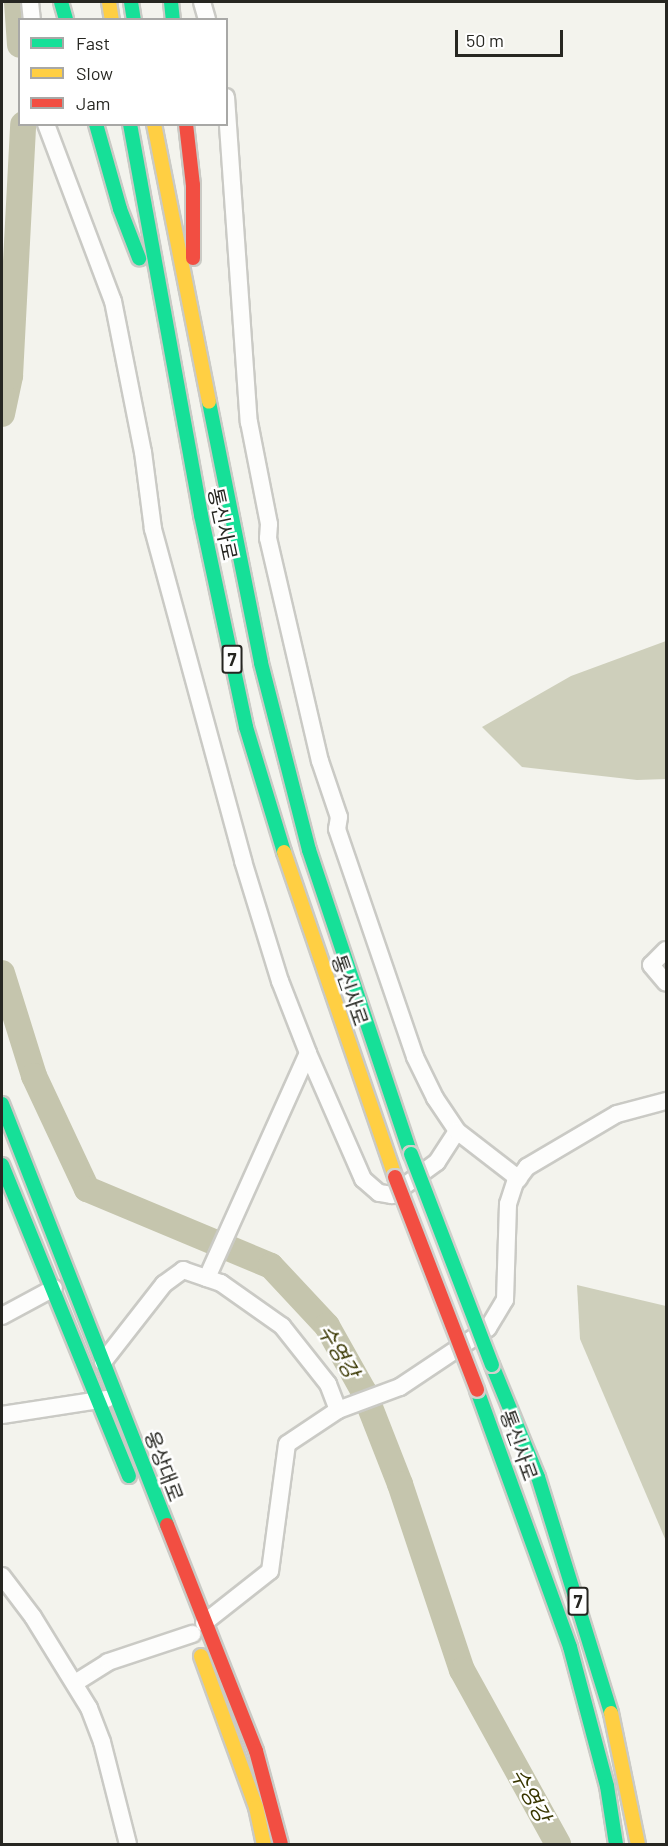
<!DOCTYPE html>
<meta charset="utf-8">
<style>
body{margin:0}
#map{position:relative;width:668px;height:1846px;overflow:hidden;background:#f3f3ed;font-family:Barlow,"Noto Sans KR",sans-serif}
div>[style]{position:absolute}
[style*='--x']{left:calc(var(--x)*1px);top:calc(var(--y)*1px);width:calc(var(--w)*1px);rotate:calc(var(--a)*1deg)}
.forest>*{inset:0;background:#cecfbb}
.river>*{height:26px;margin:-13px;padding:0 13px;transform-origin:13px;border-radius:13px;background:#c5c5ad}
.roads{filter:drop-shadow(2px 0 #cacac5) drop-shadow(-2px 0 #cacac5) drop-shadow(0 2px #cacac5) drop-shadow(0 -2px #cacac5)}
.street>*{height:16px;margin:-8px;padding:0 8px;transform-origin:8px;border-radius:8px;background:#fdfdfc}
.fast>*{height:14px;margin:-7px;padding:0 7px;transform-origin:7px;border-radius:7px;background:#16e098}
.slow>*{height:14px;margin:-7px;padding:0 7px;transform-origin:7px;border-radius:7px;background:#ffcf43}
.jam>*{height:14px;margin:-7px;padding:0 7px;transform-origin:7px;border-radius:7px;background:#f24e42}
.bridges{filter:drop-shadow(2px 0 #d0d0cc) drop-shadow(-2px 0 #d0d0cc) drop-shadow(0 2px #d0d0cc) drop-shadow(0 -2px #d0d0cc)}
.fast-bridge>*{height:14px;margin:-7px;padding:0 7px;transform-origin:7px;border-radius:7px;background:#16e098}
.jam-bridge>*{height:14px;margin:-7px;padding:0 7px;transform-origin:7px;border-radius:7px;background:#f24e42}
span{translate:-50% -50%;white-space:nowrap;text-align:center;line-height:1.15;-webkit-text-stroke:5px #fff;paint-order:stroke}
.shield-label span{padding:2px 4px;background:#fff;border:2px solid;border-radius:4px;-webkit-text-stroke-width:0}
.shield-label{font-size:18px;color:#262621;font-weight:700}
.street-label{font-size:20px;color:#262621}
.water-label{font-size:21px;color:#383600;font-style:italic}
.frame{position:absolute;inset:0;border:3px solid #262621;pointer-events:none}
.legend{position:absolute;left:18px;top:18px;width:210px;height:108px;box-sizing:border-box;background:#fff;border:2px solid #a8a8a6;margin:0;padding:8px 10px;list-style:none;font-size:18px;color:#262621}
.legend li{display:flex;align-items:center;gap:12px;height:30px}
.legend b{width:30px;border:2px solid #a8a8a6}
.scale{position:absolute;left:455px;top:30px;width:108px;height:27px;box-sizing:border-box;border:3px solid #262621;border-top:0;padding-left:8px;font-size:18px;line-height:21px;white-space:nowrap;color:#262621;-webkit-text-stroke:4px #fff;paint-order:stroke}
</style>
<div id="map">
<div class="forest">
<div style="clip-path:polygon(666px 641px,666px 779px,637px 780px,522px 767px,482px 727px,571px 676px)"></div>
<div style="clip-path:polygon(577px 1285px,666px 1306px,666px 1541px,580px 1339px)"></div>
</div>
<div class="river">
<div style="--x:17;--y:2;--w:43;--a:86"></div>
<div style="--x:2;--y:414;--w:39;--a:-78"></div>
<div style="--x:10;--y:376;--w:252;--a:-87"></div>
<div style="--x:2;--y:973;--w:108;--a:72.7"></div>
<div style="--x:34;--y:1076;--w:125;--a:64.9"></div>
<div style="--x:87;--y:1189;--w:199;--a:22.7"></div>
<div style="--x:271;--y:1266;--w:82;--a:47"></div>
<div style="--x:327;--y:1326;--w:76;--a:60.7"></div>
<div style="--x:364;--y:1392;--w:99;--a:68.6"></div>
<div style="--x:400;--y:1484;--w:196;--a:71.6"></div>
<div style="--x:462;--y:1670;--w:199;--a:61.1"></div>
</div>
<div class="roads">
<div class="street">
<div style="--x:30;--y:2;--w:18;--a:84"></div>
<div style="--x:202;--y:2;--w:19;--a:74"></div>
<div style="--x:226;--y:97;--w:326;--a:86"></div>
<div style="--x:249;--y:422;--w:104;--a:78.9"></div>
<div style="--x:269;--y:524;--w:14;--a:94"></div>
<div style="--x:268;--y:538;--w:229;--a:76.9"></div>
<div style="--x:320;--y:761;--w:59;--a:71.3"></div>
<div style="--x:339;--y:817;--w:12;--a:99"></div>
<div style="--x:337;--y:829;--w:241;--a:71.1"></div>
<div style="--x:415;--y:1057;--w:46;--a:64"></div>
<div style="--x:435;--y:1098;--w:40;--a:56"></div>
<div style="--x:457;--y:1131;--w:37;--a:123"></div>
<div style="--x:437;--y:1162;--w:56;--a:143.7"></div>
<div style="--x:392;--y:1195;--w:13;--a:-171"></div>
<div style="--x:379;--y:1193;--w:21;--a:-139"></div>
<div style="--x:363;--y:1179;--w:137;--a:-113.6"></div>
<div style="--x:46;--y:124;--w:189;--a:69.3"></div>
<div style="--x:113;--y:301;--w:154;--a:78.8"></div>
<div style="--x:143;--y:452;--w:78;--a:82.6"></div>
<div style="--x:153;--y:529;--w:344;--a:74.8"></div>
<div style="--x:243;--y:861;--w:126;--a:72.9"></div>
<div style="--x:280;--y:981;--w:77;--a:68.7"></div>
<div style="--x:308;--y:1053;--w:247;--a:114.2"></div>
<div style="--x:666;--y:950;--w:21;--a:135"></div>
<div style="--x:651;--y:965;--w:23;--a:50"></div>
<div style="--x:457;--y:1131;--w:78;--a:37.7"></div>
<div style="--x:2;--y:1316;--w:59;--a:-28.3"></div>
<div style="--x:103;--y:1362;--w:99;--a:-52"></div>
<div style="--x:164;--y:1284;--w:24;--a:-36"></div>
<div style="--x:183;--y:1270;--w:40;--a:18.9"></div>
<div style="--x:221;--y:1283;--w:75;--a:35.2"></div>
<div style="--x:282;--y:1326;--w:74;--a:51.6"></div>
<div style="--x:328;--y:1384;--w:28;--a:69"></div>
<div style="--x:338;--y:1410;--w:61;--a:146.3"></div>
<div style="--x:287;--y:1444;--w:128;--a:97.6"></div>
<div style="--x:270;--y:1571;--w:84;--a:141.8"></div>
<div style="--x:338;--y:1410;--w:66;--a:-20.4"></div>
<div style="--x:400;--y:1387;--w:106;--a:-33.8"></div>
<div style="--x:488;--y:1328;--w:33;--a:-59"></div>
<div style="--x:505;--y:1300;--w:96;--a:-88.2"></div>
<div style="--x:508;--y:1204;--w:22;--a:-72"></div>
<div style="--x:515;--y:1183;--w:20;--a:-53"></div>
<div style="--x:527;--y:1167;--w:104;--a:-30.5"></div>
<div style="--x:617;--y:1114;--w:51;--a:-14.9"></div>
<div style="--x:2;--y:1415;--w:106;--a:-8.7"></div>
<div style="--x:2;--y:1576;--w:51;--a:52.9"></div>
<div style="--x:33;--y:1617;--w:107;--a:58.4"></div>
<div style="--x:89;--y:1708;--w:36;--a:69"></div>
<div style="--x:102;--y:1742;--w:105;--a:75.7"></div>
<div style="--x:75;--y:1683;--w:39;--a:-32"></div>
<div style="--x:108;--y:1662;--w:89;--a:-18.4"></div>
</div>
<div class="fast">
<div style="--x:61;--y:2;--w:19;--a:74"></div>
<div style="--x:131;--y:2;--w:18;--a:81"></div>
<div style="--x:171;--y:2;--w:18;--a:84"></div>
<div style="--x:96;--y:124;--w:88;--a:74.2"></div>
<div style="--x:120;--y:209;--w:53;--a:68.8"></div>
<div style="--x:130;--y:124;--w:397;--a:79.7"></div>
<div style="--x:201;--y:515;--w:217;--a:78"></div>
<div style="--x:246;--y:727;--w:131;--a:73.1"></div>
<div style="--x:209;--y:402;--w:266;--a:78.7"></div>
<div style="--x:261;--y:663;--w:193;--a:75.6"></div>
<div style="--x:309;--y:850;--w:321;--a:71.5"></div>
<div style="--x:2;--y:1104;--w:452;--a:68.6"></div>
<div style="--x:2;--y:1165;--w:336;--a:67.8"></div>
<div style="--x:492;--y:1365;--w:121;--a:67.7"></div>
<div style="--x:538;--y:1477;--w:247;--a:72.8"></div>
<div style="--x:477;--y:1390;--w:273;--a:70.1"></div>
<div style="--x:570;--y:1647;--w:144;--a:75.1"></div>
<div style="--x:607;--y:1786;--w:59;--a:81.2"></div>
</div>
<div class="slow">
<div style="--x:109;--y:2;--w:18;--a:81"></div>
<div style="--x:154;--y:124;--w:283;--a:78.8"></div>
<div style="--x:284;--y:852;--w:343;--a:71.1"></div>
<div style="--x:201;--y:1656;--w:161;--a:70"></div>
<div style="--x:256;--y:1807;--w:38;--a:78"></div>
<div style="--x:611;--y:1713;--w:134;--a:78.4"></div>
</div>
<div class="jam">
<div style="--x:186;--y:124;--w:61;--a:83.5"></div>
<div style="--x:193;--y:185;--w:73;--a:90"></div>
<div style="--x:167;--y:1525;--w:243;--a:68.5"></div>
<div style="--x:256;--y:1751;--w:96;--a:75"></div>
</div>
</div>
<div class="bridges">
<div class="fast-bridge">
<div style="--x:411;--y:1154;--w:226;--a:69"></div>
</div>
<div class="jam-bridge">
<div style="--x:395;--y:1177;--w:228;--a:68.9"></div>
</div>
</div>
<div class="shield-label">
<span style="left:232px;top:659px">7</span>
<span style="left:578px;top:1601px">7</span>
</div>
<div class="street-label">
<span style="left:223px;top:524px;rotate:78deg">통신사로</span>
<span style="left:350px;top:990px;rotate:71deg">통신사로</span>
<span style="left:519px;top:1445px;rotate:70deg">통신사로</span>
<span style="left:164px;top:1466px;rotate:69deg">웅상대로</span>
</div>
<div class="water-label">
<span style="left:339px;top:1351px;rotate:59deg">수영강</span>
<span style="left:531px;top:1795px;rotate:61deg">수영강</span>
</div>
<div class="frame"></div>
<ul class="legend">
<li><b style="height:8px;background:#16e098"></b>Fast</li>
<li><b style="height:8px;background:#ffcf43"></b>Slow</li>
<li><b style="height:8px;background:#f24e42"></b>Jam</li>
</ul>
<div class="scale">50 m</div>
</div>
